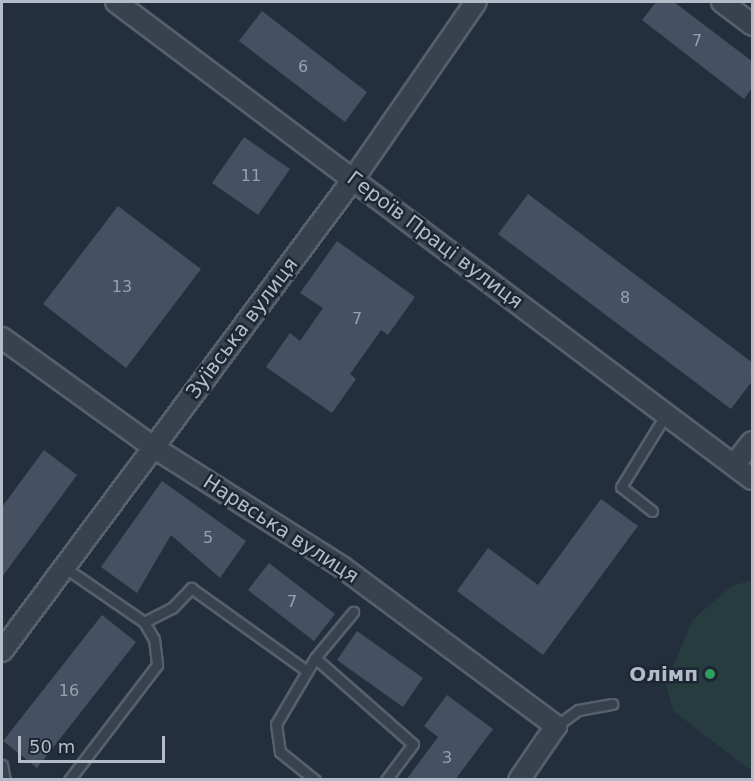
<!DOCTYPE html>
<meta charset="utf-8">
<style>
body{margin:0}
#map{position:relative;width:754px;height:781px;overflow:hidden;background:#242f3e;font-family:"DejaVu Sans",sans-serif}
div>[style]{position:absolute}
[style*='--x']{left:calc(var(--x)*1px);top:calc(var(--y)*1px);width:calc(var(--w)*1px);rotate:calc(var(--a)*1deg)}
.green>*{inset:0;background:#263c3f}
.building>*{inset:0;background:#455162}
.roads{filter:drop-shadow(2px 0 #565f6c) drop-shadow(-2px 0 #565f6c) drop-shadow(0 2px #565f6c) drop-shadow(0 -2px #565f6c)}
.lane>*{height:9px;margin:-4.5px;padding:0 4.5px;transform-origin:4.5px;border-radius:4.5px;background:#38414e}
.street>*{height:20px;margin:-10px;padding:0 10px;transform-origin:10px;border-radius:10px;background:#38414e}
.dots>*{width:16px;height:16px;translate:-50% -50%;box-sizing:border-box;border:3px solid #1d2633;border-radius:50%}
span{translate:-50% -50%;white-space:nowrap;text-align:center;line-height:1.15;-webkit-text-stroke:5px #1d2633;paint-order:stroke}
.number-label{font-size:16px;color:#98a1af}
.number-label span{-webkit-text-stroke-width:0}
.street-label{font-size:20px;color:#b4bcc9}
.poi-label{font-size:20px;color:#b4bcc9;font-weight:700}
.right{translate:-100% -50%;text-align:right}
.frame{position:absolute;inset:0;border:3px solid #b4bcc9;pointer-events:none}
.scale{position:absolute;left:18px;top:736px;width:147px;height:27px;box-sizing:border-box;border:3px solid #b4bcc9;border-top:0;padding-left:8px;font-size:18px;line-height:21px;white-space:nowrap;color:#b4bcc9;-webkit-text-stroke:4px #1d2633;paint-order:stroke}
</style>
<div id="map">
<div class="green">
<div style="clip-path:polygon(752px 580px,752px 771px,673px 711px,666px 683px,693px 619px,732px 586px)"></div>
</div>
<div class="building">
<div style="clip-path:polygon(656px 2px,674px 2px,753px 62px,753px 87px,744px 99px,642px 20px)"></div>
<div style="clip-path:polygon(262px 11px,367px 92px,345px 122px,239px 41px)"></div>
<div style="clip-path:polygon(244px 137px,290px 169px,258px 215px,212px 183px)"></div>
<div style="clip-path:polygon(528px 194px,753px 363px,753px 380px,731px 409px,498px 234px)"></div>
<div style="clip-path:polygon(118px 206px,201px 269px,126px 368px,43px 304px)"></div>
<div style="clip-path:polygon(337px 241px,415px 297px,388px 335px,381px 330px,350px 374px,356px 379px,332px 413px,266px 367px,290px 333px,300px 341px,323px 308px,300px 293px)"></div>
<div style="clip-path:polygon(44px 450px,77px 475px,2px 577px,2px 507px)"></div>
<div style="clip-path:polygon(162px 481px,246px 541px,220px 578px,171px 535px,137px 593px,101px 567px)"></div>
<div style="clip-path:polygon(601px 499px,638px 526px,543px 655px,457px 591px,488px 548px,538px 585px)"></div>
<div style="clip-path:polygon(269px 563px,335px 614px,314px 641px,248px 590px)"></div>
<div style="clip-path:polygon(102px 615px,136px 642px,37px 768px,3px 741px)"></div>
<div style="clip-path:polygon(357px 631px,423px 678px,403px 707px,337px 660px)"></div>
<div style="clip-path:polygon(447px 695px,493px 729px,455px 780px,406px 780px,438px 737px,424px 726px)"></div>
</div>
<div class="roads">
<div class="lane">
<div style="--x:652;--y:511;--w:39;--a:-142"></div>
<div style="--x:621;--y:487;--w:86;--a:-58.3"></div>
<div style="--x:64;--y:567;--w:97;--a:34.5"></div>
<div style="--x:144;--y:622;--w:20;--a:60"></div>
<div style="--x:154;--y:639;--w:26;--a:83"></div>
<div style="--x:157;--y:665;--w:145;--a:127.4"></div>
<div style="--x:144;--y:622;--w:31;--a:-27"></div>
<div style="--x:172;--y:608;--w:28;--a:-46"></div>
<div style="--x:191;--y:588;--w:143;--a:35.6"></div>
<div style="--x:315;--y:658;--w:130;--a:41.3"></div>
<div style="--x:413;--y:744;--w:45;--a:126.9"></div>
<div style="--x:556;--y:726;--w:27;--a:-36"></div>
<div style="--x:578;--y:710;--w:35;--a:-10"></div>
<div style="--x:2;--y:765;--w:15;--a:79"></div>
<div style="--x:315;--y:780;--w:45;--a:-141.3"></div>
<div style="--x:280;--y:752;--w:28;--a:-98"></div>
<div style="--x:276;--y:724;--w:77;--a:-59.4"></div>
<div style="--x:315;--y:658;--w:60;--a:-50.4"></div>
</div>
<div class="street">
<div style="--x:116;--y:2;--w:795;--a:36.87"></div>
<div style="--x:722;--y:2;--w:38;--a:37"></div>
<div style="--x:2;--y:338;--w:186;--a:35.8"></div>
<div style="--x:153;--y:447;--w:224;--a:32.4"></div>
<div style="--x:342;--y:567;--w:267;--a:36.6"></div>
<div style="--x:556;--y:726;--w:65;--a:124.4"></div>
<div style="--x:734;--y:465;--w:29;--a:-52"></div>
<div style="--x:2;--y:651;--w:590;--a:-53.34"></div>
<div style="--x:354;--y:178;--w:214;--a:-55.3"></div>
</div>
</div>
<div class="dots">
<div style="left:710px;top:674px;background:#2e9e5b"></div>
</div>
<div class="number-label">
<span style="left:697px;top:41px">7</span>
<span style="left:303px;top:67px">6</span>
<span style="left:251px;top:176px">11</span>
<span style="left:122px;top:287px">13</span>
<span style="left:625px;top:298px">8</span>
<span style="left:357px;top:319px">7</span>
<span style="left:208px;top:538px">5</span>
<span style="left:292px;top:602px">7</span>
<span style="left:69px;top:691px">16</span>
<span style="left:447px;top:758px">3</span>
</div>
<div class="street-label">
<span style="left:435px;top:240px;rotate:37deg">Героїв Праці вулиця</span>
<span style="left:242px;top:328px;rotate:-53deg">Зуївська вулиця</span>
<span style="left:281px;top:529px;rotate:33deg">Нарвська вулиця</span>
</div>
<div class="poi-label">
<span class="right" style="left:698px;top:674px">Олімп</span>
</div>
<div class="frame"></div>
<div class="scale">50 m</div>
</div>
